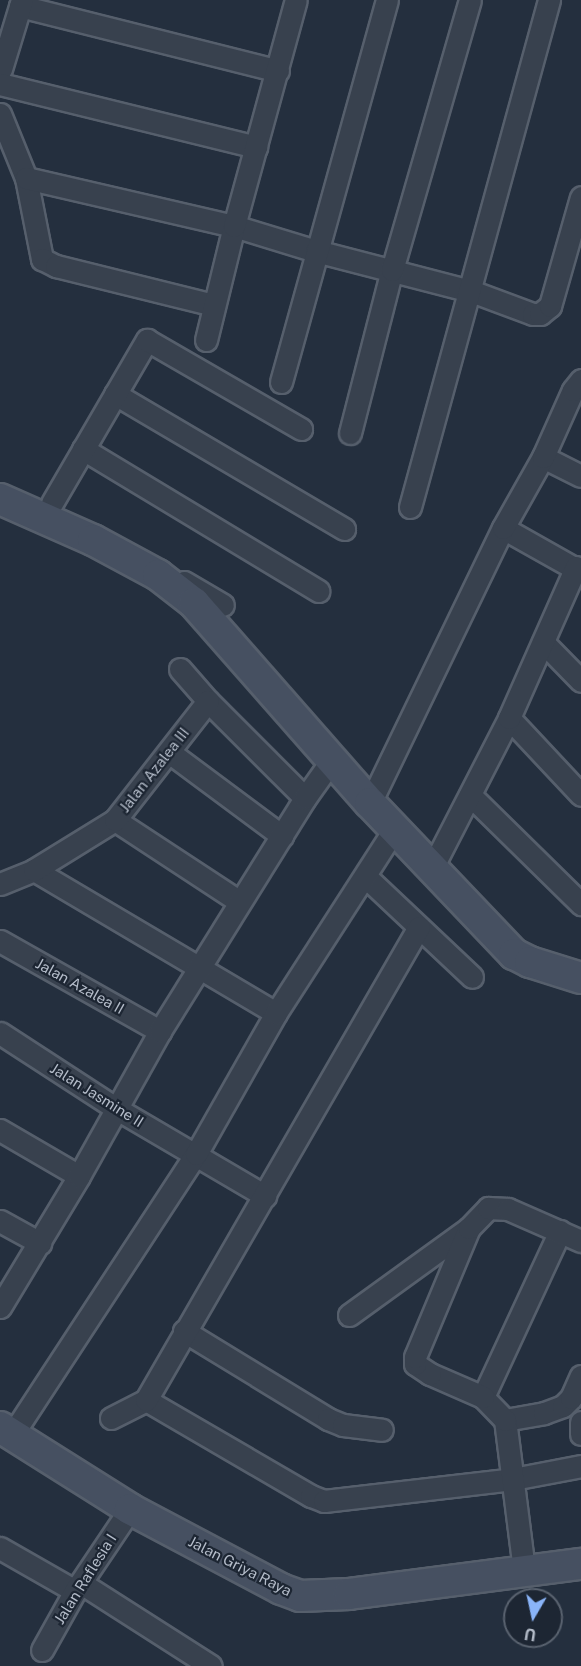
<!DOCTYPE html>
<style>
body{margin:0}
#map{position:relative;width:581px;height:1666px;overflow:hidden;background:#242f3e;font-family:"Public Sans",sans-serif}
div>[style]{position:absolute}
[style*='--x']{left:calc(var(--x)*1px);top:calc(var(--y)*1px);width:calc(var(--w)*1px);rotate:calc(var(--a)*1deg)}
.roads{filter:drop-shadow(2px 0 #565f6c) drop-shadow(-2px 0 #565f6c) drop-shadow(0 2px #565f6c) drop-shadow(0 -2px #565f6c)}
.street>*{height:21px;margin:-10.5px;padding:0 10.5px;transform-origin:10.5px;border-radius:10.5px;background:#38414e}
.secondary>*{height:30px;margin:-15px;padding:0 15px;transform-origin:15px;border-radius:15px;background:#465061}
span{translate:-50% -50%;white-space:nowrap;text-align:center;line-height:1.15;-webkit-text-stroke:4.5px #1d2633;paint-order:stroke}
.street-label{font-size:15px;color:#b4bcc9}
.north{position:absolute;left:503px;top:1588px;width:60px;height:60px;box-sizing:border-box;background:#1d2633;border:2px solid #59626f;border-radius:50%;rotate:189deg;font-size:16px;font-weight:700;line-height:24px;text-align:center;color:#b4bcc9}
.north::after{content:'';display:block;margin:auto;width:21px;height:27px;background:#8ab4f8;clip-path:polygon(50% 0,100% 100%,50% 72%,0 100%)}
</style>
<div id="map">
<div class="roads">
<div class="street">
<div style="--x:20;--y:6;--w:266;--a:14.1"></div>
<div style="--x:1;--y:69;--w:72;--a:-73.1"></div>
<div style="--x:0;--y:84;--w:264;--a:13.8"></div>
<div style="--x:0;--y:114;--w:69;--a:67.9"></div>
<div style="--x:26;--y:178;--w:83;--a:78.8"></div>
<div style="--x:42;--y:259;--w:16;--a:27"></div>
<div style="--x:56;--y:266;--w:163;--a:13.9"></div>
<div style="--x:26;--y:178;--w:213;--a:13"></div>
<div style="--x:234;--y:226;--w:86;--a:17"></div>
<div style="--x:316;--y:251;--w:160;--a:14.5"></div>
<div style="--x:471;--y:291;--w:66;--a:20.4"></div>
<div style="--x:533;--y:314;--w:7;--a:0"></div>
<div style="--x:540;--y:314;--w:13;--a:-39"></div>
<div style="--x:550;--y:306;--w:113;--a:-74.1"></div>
<div style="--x:206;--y:340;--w:117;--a:-76.2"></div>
<div style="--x:234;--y:226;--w:234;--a:-74.7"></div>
<div style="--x:281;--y:382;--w:396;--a:-74.5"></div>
<div style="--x:115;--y:394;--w:266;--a:30.5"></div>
<div style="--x:350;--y:433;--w:168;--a:-75.6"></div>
<div style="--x:392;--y:270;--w:281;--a:-73.9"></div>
<div style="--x:83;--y:449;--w:275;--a:31.1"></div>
<div style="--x:543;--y:457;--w:42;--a:26.6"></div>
<div style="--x:52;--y:503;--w:189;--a:-59.8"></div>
<div style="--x:147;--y:340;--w:178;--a:30"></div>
<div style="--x:410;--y:507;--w:526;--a:-74.67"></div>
<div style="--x:503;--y:528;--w:90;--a:29.4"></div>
<div style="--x:184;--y:582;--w:45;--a:30.5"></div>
<div style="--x:543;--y:642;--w:54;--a:45.7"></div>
<div style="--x:180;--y:669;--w:43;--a:48.8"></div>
<div style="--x:208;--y:701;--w:137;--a:45"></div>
<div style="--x:509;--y:718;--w:105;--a:46.9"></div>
<div style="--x:169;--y:752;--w:141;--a:36.6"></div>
<div style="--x:470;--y:795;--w:156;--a:44.5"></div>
<div style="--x:370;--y:803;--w:305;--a:-64.2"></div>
<div style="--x:503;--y:528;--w:81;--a:-60.6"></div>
<div style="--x:543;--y:457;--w:73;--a:-65.9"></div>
<div style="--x:573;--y:390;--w:13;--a:-51"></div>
<div style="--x:115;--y:820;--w:149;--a:33.3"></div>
<div style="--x:432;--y:868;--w:169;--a:-62.8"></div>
<div style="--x:509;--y:718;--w:165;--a:-66.1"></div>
<div style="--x:34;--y:870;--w:281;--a:30.6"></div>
<div style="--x:365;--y:876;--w:147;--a:43.3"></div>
<div style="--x:0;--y:884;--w:37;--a:-22"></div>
<div style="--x:34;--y:870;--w:95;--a:-31.7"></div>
<div style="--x:115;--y:820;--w:151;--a:-52"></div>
<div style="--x:0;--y:941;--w:184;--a:29.4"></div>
<div style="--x:0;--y:1033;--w:140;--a:33"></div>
<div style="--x:117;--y:1109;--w:172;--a:30.4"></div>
<div style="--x:0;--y:1130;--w:91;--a:30.2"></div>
<div style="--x:0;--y:1221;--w:46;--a:28.8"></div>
<div style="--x:0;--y:1307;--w:153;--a:-58.9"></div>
<div style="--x:79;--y:1176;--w:166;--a:-60.8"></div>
<div style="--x:160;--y:1031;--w:274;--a:-58.1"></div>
<div style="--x:305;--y:798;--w:47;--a:-54.6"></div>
<div style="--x:349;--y:1315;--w:148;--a:-35.9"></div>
<div style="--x:184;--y:1331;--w:169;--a:31.4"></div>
<div style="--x:328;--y:1419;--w:16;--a:22"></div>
<div style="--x:343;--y:1425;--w:39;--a:7"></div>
<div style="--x:483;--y:1397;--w:183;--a:-65.1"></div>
<div style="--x:146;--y:1400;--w:191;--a:30.2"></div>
<div style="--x:311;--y:1496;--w:14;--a:21"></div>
<div style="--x:324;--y:1501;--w:190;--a:-6.6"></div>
<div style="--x:513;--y:1479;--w:69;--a:-10.8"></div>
<div style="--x:111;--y:1418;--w:39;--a:-27"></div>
<div style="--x:146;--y:1400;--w:546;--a:-60.01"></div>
<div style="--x:505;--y:1420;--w:40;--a:-10"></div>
<div style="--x:544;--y:1413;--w:20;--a:-20"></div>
<div style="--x:563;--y:1406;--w:11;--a:-45"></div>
<div style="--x:571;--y:1398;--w:24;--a:-66"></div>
<div style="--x:581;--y:1422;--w:12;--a:90"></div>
<div style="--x:12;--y:1435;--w:336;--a:-56.8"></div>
<div style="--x:196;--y:1154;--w:162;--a:-60.4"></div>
<div style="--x:276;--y:1013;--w:220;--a:-57.2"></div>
<div style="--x:0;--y:1548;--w:86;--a:29.8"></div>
<div style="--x:524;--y:1570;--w:151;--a:-97.2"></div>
<div style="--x:505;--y:1420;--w:32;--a:-134"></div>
<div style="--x:483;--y:1397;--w:58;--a:-156.5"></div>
<div style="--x:430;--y:1374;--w:18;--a:-146"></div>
<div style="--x:415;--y:1364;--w:7;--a:-90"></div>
<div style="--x:415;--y:1357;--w:140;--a:-67.3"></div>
<div style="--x:469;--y:1228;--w:28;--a:-46"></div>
<div style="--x:488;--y:1208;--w:20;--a:3"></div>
<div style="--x:508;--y:1209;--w:80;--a:23.7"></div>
<div style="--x:81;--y:1583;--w:154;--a:32.6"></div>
<div style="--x:42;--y:1650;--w:68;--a:-60.8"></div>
<div style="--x:75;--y:1591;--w:99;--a:-56.1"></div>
</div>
<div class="secondary">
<div style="--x:0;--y:499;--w:102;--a:23.8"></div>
<div style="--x:93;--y:540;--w:74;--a:28.3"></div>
<div style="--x:158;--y:575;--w:46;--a:37.9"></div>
<div style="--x:194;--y:603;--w:266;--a:48.7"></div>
<div style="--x:370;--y:803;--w:209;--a:46.4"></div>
<div style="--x:514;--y:954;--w:18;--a:27"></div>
<div style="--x:530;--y:962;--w:53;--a:17.4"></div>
<div style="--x:0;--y:1427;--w:154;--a:32.2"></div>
<div style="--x:130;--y:1509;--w:171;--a:27.9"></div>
<div style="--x:281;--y:1589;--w:20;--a:20"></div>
<div style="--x:300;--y:1596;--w:49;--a:-2.3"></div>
<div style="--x:349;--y:1594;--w:234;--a:-7.4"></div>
</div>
</div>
<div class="street-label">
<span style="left:154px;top:770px;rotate:-52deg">Jalan Azalea III</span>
<span style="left:80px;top:986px;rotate:29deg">Jalan Azalea II</span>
<span style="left:97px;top:1095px;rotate:32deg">Jalan Jasmine II</span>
<span style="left:240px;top:1566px;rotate:27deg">Jalan Griya Raya</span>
<span style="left:85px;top:1579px;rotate:-58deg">Jalan Raflesia I</span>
</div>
<div class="north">U</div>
</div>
